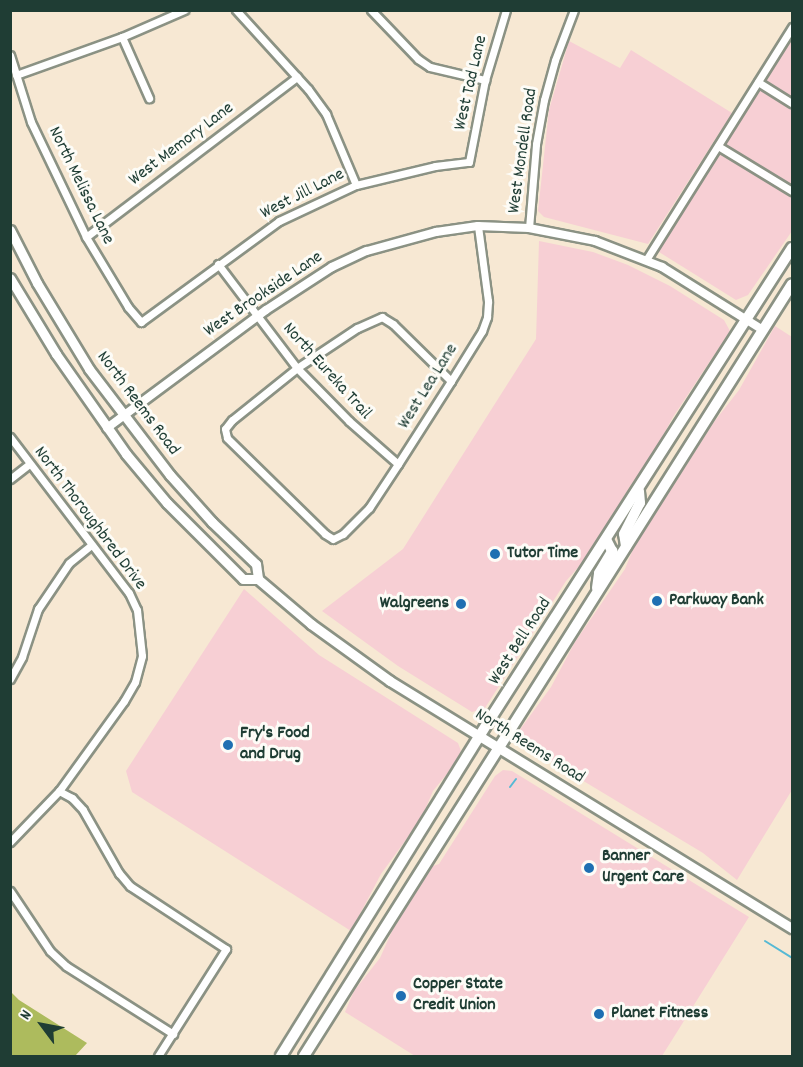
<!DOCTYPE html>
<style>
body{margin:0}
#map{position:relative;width:803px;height:1067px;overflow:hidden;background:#f7e8d3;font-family:Dekko,sans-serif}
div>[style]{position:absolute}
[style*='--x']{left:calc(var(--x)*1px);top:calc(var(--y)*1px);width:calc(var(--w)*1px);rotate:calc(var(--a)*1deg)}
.built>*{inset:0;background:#f7cfd4}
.green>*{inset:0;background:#adbb5d}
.stream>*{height:2px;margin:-1px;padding:0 1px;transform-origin:1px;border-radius:1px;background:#56b9d4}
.roads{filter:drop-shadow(2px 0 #8b9284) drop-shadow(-2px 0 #8b9284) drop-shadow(0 2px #8b9284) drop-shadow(0 -2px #8b9284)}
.minor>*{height:7px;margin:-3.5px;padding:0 3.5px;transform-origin:3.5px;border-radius:3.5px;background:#fff}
.tertiary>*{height:8px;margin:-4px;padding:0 4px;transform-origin:4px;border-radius:4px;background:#fff}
.secondary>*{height:9px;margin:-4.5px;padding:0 4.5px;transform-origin:4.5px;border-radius:4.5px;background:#fff}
.primary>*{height:10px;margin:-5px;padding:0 5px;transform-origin:5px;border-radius:5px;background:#fff}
.dots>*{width:16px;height:16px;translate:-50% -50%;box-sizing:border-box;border:3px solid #fdfcf7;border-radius:50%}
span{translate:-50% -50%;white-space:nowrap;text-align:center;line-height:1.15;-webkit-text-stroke:6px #fdfcf7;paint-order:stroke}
.street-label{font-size:18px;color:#1f3d34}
.poi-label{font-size:18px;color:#1f3d34;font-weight:700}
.left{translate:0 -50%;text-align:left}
.right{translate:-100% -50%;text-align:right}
.frame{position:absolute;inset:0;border:12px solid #1f3d34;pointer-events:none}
.north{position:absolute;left:12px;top:995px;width:60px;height:60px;-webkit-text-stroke:4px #fdfcf7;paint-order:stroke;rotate:302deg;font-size:16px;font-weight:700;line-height:24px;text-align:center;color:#1f3d34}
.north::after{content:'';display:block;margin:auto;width:21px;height:27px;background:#1f3d34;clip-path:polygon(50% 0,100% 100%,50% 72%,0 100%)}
</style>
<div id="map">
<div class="built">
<div style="clip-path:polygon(792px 33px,792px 231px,748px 295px,736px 300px,659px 252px,658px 248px)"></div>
<div style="clip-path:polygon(569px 41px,620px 68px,631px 50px,732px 113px,648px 244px,544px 217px,538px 211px,549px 110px)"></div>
<div style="clip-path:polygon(539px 241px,593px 252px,628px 265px,670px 286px,724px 320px,730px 331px,673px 417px,650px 460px,630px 486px,591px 553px,566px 581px,485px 708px,472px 712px,398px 666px,322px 611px,403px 549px,536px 339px)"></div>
<div style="clip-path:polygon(775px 326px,792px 337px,792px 790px,737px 880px,703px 853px,522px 744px,516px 735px,551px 687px,575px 642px,625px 569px,633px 549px,714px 422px,739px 390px)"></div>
<div style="clip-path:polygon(244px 589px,319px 655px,458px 743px,461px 751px,455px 764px,433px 791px,421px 819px,381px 874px,351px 931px,132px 792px,126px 771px)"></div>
<div style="clip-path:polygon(503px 770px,512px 771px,749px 917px,662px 1056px,415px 1056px,345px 1012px,354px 991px,380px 958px,392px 931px,433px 866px,439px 864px,495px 776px)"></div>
</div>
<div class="green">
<div style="clip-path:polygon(10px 991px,19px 1000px,87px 1043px,75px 1056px,11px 1056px)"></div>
</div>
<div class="stream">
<div style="--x:510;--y:787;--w:10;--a:-53"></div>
<div style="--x:765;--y:941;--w:32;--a:32"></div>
</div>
<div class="roads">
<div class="minor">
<div style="--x:236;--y:10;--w:107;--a:47.7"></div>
<div style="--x:308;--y:89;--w:31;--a:54"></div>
<div style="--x:326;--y:114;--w:77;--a:67.1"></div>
<div style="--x:371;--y:10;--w:68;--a:46.2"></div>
<div style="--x:418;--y:59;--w:14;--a:34"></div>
<div style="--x:430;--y:67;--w:57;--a:13.3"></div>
<div style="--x:122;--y:37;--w:67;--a:66.1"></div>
<div style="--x:10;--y:55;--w:70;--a:72.6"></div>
<div style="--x:31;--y:122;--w:127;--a:64.4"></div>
<div style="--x:86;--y:237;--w:82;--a:59"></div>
<div style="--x:128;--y:307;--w:20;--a:49"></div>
<div style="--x:141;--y:322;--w:171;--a:-36.2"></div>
<div style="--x:279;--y:221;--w:85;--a:-25.1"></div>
<div style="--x:356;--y:185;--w:81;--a:-13.5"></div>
<div style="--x:435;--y:166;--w:34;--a:-7"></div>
<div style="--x:469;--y:162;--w:84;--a:-79"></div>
<div style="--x:485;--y:80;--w:73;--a:-73.3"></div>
<div style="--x:16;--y:75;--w:113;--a:-19.7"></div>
<div style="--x:122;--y:37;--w:68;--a:-23.5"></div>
<div style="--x:758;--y:82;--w:40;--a:32"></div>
<div style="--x:718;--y:146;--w:87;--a:31.3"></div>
<div style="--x:529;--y:228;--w:84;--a:-85.2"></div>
<div style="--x:536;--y:144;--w:45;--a:-79.7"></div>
<div style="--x:544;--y:100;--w:41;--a:-74.6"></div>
<div style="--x:555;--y:60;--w:53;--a:-69.2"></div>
<div style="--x:86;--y:237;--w:265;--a:-37.2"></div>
<div style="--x:646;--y:260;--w:275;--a:-57.9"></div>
<div style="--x:218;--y:264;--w:131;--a:52.8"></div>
<div style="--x:297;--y:368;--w:74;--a:45.5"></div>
<div style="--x:349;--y:421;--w:65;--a:41.3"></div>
<div style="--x:451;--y:381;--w:81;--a:-135.5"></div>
<div style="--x:393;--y:324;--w:13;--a:-148"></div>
<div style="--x:382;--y:317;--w:27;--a:156"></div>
<div style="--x:357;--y:328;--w:72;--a:146.3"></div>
<div style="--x:297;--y:368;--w:83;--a:141.3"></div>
<div style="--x:232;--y:420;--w:11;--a:128"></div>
<div style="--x:225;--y:429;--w:9;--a:77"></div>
<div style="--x:227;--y:438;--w:137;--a:44.4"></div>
<div style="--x:325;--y:534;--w:9;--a:32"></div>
<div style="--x:333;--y:539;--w:11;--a:-27"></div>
<div style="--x:343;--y:534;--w:37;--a:-45"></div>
<div style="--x:369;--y:508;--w:53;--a:-56.6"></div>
<div style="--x:398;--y:464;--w:98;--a:-57.4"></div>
<div style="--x:451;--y:381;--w:59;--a:-58.2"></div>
<div style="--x:482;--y:331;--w:15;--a:-70"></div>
<div style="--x:487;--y:317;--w:16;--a:-86"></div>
<div style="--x:488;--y:301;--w:76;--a:-97.6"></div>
<div style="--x:10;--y:437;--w:196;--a:52.7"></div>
<div style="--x:129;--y:593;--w:19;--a:65"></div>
<div style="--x:137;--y:610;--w:46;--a:83.8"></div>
<div style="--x:142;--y:656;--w:27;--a:105"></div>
<div style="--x:135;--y:682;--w:22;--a:120"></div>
<div style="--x:124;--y:701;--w:111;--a:125.8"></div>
<div style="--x:59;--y:791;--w:71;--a:133.9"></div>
<div style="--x:10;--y:479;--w:24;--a:-38"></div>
<div style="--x:10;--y:679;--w:25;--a:-61"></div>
<div style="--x:22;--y:657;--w:51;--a:-71.6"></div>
<div style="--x:38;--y:609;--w:55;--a:-56"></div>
<div style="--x:69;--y:563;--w:28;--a:-39"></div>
<div style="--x:59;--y:791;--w:15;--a:28"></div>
<div style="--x:72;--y:798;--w:16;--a:47"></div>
<div style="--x:83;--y:810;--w:73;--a:60.3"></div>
<div style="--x:119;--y:873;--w:17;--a:50"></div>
<div style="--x:130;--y:886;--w:115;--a:33.3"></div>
<div style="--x:226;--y:949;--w:127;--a:122.4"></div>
<div style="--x:10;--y:891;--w:72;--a:56.3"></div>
<div style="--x:50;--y:951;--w:22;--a:43"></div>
<div style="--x:66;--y:966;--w:127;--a:32.4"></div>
</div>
<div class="tertiary">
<div style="--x:107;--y:428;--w:198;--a:-36.6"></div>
<div style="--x:266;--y:310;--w:79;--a:-33.1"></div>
<div style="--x:332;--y:267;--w:38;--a:-25"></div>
<div style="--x:367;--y:251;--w:72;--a:-15.4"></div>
<div style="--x:436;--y:232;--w:42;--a:-8.1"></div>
<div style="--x:478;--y:226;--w:51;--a:2.2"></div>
<div style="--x:529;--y:228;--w:67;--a:11.1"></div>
<div style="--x:595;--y:241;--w:72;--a:21.2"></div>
<div style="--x:662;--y:267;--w:119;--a:32"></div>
</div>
<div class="secondary">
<div style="--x:10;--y:230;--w:59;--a:63"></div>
<div style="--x:37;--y:283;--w:100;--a:58.8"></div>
<div style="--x:89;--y:369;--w:133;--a:52.6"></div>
<div style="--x:170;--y:475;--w:63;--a:48.2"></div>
<div style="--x:212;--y:522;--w:61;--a:43.7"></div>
<div style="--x:256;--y:564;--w:15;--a:82"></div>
<div style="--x:10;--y:278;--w:89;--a:58.8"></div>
<div style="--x:56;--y:354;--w:122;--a:55"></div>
<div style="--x:126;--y:454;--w:64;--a:50.1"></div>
<div style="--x:167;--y:503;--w:107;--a:45"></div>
<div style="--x:243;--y:579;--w:15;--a:0"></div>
<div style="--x:258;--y:579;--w:70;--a:40.3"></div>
<div style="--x:311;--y:624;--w:97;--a:35.8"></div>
<div style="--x:390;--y:681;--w:472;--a:31.6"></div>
</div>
<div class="primary">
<div style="--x:626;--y:546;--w:12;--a:-99"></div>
<div style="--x:624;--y:534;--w:35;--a:-63"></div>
<div style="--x:640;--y:503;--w:12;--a:-95"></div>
<div style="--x:597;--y:588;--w:15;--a:-82"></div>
<div style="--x:599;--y:573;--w:26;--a:-59"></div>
<div style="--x:612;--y:551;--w:11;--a:-117"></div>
<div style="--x:281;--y:1056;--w:400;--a:-58.2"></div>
<div style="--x:492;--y:716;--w:556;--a:-57.34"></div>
<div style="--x:304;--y:1056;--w:913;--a:-57.7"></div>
</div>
</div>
<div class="dots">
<div style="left:495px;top:554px;background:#1f6fb2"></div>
<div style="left:657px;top:601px;background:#1f6fb2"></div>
<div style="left:461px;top:604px;background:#1f6fb2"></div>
<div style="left:228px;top:745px;background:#1f6fb2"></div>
<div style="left:589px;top:868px;background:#1f6fb2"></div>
<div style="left:401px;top:996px;background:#1f6fb2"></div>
<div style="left:599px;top:1014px;background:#1f6fb2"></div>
</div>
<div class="street-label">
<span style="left:472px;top:83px;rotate:-77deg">West Tad Lane</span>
<span style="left:182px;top:145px;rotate:-37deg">West Memory Lane</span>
<span style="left:524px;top:151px;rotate:-82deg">West Mondell Road</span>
<span style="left:80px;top:186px;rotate:64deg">North Melissa Lane</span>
<span style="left:303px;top:195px;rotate:-27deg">West Jill Lane</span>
<span style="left:264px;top:295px;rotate:-34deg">West Brookside Lane</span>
<span style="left:326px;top:372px;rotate:48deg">North Eureka Trail</span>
<span style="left:429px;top:387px;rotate:-58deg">West Lea Lane</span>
<span style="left:137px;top:404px;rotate:53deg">North Reems Road</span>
<span style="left:89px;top:519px;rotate:53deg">North Thoroughbred Drive</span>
<span style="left:521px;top:642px;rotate:-57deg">West Bell Road</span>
<span style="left:529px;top:747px;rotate:32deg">North Reems Road</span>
</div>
<div class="poi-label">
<span class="left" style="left:507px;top:554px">Tutor Time</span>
<span class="left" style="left:669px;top:601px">Parkway Bank</span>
<span class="right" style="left:449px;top:604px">Walgreens</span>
<span class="left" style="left:240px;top:745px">Fry's Food<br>and Drug</span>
<span class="left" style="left:602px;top:868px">Banner<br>Urgent Care</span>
<span class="left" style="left:413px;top:996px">Copper State<br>Credit Union</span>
<span class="left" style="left:611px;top:1014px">Planet Fitness</span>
</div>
<div class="frame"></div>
<div class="north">N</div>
</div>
